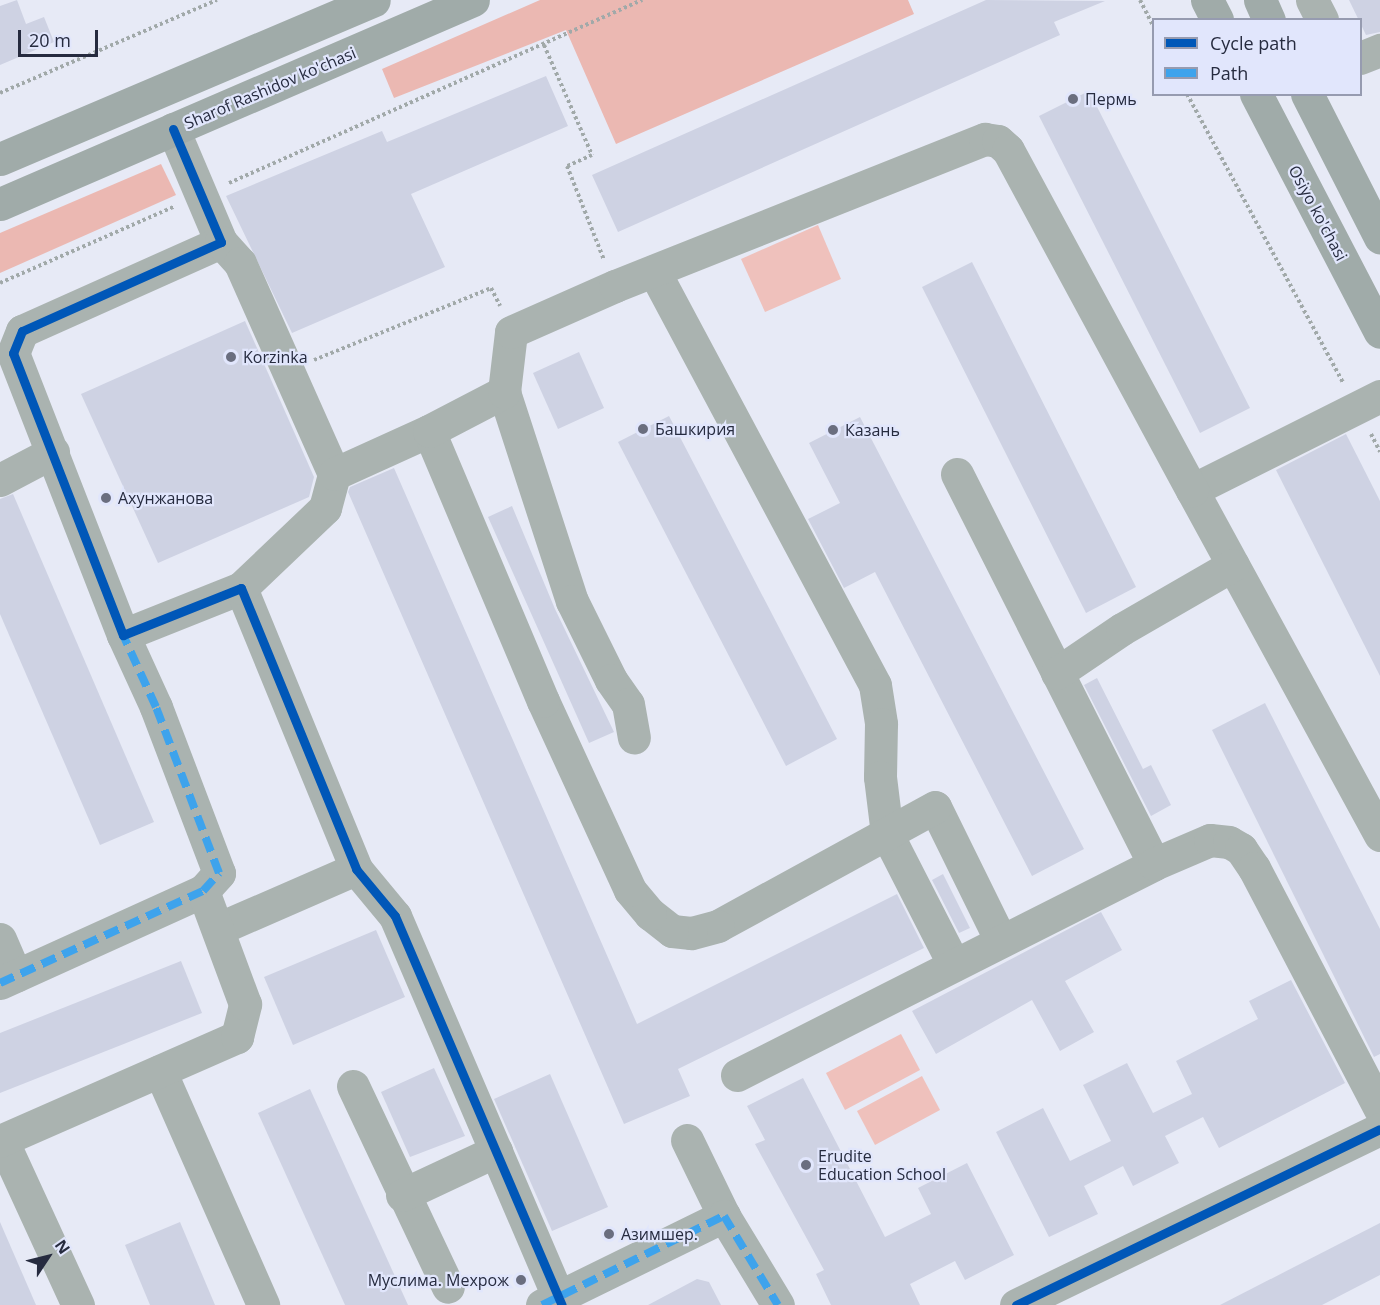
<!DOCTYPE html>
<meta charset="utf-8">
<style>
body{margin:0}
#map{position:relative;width:1380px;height:1305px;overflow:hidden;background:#e7eaf6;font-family:"Open Sans",sans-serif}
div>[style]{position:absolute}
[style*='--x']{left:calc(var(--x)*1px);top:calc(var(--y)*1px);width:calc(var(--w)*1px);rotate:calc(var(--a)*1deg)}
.green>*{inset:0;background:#efc1bc}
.forest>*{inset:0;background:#ebb8b2}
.building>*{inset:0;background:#ced2e3}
.path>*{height:4px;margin-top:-2px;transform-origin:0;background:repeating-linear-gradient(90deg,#a1a9a9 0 3px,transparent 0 6px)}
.minor>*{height:33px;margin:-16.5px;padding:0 16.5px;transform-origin:16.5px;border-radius:16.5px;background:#aab3b0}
.major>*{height:33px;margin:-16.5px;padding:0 16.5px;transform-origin:16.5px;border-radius:16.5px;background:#a0aba9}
.quiet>*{height:8px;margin-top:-4px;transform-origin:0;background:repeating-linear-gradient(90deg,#3ea3ec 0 15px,transparent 0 23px)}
.cycleway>*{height:9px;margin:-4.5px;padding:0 4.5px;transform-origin:4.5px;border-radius:4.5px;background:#0057b8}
.dots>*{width:16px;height:16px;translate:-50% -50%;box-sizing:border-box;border:3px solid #e1e6fc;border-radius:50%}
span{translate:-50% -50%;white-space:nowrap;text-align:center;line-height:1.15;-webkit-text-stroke:4.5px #e1e6fc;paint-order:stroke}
.street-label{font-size:16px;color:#262b3f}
.poi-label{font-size:16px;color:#262b3f}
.left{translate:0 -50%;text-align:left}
.right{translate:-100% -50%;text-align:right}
.legend{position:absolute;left:1152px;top:18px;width:210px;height:78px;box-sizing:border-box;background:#e1e6fc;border:2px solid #969bb0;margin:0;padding:8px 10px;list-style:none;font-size:18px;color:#262b3f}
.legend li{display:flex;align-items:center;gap:12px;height:30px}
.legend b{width:30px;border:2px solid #969bb0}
.north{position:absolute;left:18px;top:1227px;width:60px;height:60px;-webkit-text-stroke:4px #e1e6fc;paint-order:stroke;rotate:55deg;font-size:16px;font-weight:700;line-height:24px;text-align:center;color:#262b3f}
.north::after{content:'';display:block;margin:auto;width:21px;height:27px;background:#262b3f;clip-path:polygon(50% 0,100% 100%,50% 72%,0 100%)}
.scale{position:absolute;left:18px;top:30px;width:80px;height:27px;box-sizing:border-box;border:3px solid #262b3f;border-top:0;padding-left:8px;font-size:18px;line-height:21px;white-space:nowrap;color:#262b3f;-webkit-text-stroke:4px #e1e6fc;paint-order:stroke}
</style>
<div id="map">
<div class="green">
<div style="clip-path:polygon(818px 225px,841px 279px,765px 312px,741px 259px)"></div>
<div style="clip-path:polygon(901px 1034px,920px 1070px,845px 1110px,826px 1073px)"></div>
<div style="clip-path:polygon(922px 1076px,940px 1110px,875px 1145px,857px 1111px)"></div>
</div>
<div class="forest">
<div style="clip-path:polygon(540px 0,908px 0,914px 14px,616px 144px,566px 30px,394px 98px,382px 69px)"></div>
<div style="clip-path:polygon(161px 164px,176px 195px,0 273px,0 233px)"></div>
</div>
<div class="building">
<div style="clip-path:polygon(17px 0,26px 24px,44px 17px,54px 42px,0 65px,0 6px)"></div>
<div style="clip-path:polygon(986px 0,1105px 1px,1054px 22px,1060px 35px,618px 232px,592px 175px)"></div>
<div style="clip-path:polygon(1349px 0,1380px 0,1380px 32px,1366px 35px)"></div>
<div style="clip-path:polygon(546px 76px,568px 126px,411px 194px,445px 267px,292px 333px,226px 196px,382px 131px,387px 142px)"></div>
<div style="clip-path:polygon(1089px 91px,1250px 408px,1200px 433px,1039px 116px)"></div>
<div style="clip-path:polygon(972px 262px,1136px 587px,1086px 613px,922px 287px)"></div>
<div style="clip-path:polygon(245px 321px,314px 477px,309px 497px,158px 563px,81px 394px)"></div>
<div style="clip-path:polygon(579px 352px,604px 408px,558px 429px,533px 373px)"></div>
<div style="clip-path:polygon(669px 416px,837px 739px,786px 766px,618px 442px)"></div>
<div style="clip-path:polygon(860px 417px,1084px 849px,1032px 876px,875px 572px,844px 588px,808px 519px,840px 503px,809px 443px)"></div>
<div style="clip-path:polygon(1346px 434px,1380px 501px,1380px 676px,1276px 470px)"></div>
<div style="clip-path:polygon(394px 468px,637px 1024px,897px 894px,924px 948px,678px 1069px,690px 1096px,624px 1124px,348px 492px,350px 487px)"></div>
<div style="clip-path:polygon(13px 494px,154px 822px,100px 845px,0 614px,0 499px)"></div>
<div style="clip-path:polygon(512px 506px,555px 609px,614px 732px,589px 743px,488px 517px)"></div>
<div style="clip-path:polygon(1097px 678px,1143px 769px,1151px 765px,1171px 805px,1151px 816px,1084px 685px)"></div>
<div style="clip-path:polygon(1265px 703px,1380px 929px,1380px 1054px,1374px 1057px,1212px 730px)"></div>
<div style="clip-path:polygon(943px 874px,970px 928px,959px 933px,932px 880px)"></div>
<div style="clip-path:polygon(1101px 912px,1122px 950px,1065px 981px,1094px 1032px,1060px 1051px,1032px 1000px,936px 1054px,912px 1011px)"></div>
<div style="clip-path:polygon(376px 930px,405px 997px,293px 1045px,264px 977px)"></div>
<div style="clip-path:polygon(181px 961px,202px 1013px,0 1093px,0 1033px)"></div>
<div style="clip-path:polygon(1291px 980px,1345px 1083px,1219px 1148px,1203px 1117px,1165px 1136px,1179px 1163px,1133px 1186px,1123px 1166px,1084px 1186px,1098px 1214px,1049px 1237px,996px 1132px,1043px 1108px,1070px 1161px,1111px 1141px,1083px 1085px,1127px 1063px,1153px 1113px,1192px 1094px,1176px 1061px,1258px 1019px,1249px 1001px)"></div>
<div style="clip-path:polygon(434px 1068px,465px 1136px,410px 1157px,381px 1092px)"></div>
<div style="clip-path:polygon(550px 1074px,608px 1207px,552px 1231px,494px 1099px)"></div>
<div style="clip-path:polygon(803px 1078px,885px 1237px,931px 1214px,918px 1188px,967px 1163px,1014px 1255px,965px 1280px,955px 1261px,910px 1284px,920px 1305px,831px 1305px,816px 1274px,824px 1270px,755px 1144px,765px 1140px,747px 1106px)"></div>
<div style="clip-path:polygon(310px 1089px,408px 1305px,345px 1305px,258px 1113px)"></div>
<div style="clip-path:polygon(0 1222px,36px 1305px,0 1305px)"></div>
<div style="clip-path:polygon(180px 1222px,215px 1305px,150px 1305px,125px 1245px)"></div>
<div style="clip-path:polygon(1380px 1223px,1380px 1275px,1322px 1305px,1220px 1305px)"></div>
<div style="clip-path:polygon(697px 1279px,709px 1282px,721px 1305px,648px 1305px)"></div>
</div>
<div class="path">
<div style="--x:1140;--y:0;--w:31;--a:63"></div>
<div style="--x:544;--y:45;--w:120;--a:66.4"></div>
<div style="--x:592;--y:155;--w:27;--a:156"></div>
<div style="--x:567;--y:166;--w:101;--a:68.5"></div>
<div style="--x:0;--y:93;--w:236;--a:-23.2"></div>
<div style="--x:1187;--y:94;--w:328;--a:61.6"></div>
<div style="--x:229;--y:183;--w:452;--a:-23.9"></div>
<div style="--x:0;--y:283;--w:191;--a:-23.7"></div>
<div style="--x:314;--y:360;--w:191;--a:-22.1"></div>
<div style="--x:491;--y:288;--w:20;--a:63"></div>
<div style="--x:1371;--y:434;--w:20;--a:63"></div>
</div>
<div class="minor">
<div style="--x:1312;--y:0;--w:22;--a:63"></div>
<div style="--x:1360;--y:58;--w:22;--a:-22"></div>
<div style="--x:173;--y:129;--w:123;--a:67"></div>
<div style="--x:221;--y:242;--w:218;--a:155.9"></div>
<div style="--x:22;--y:331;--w:24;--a:112"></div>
<div style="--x:13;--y:353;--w:303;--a:68.7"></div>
<div style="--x:123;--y:635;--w:127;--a:-21.7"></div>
<div style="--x:241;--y:588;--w:304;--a:67.7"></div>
<div style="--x:356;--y:869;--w:61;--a:50.3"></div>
<div style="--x:395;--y:916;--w:423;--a:66.8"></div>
<div style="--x:221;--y:242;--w:28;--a:48"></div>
<div style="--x:240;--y:263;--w:231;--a:66"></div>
<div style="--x:654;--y:271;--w:469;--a:61.9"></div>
<div style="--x:875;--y:685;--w:39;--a:81"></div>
<div style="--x:881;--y:724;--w:53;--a:91.1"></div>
<div style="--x:880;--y:777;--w:57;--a:83"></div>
<div style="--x:887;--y:834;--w:147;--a:62.9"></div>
<div style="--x:504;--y:392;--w:220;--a:72"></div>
<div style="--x:572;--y:601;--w:88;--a:63.7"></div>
<div style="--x:611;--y:680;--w:29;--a:55"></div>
<div style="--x:628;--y:704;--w:34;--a:80"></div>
<div style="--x:1380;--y:396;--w:210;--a:153.4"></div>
<div style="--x:1192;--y:490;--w:393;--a:61.4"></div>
<div style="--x:957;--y:474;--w:437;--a:63.2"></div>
<div style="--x:0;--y:480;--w:60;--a:-27.8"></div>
<div style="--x:241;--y:588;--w:116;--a:-43.6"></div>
<div style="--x:325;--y:508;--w:35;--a:-75"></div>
<div style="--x:334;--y:474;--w:104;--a:-24.4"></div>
<div style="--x:1057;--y:673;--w:78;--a:-34.1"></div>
<div style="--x:1122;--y:629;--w:128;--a:-30"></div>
<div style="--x:220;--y:928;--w:148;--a:-23.5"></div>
<div style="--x:0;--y:939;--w:40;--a:66.6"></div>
<div style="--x:1001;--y:941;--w:149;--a:-116.2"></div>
<div style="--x:935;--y:807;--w:247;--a:151.3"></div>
<div style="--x:718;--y:926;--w:28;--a:165"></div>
<div style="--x:691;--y:933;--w:19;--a:-174"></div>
<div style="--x:672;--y:931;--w:28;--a:-142"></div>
<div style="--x:650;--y:914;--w:31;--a:-130"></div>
<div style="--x:630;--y:890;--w:208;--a:-114.7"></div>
<div style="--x:543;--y:701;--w:293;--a:-112.9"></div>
<div style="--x:429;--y:431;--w:85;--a:-27.5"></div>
<div style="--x:504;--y:392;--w:60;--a:-83.3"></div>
<div style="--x:511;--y:332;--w:114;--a:-23.9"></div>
<div style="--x:615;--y:286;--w:398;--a:-21.7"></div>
<div style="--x:985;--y:139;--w:13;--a:9"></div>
<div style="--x:998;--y:141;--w:13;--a:42"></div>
<div style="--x:1008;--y:150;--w:387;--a:61.6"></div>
<div style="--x:0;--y:983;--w:223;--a:-24.4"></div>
<div style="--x:203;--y:891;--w:24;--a:-48"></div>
<div style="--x:219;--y:873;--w:178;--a:-110.8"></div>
<div style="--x:156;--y:707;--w:79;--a:-114.6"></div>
<div style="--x:160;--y:1071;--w:256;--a:66.2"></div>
<div style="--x:737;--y:1075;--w:467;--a:-26.8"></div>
<div style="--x:1154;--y:864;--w:61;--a:-23.2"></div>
<div style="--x:1210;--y:840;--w:19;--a:6"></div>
<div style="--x:1229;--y:842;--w:14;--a:30"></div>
<div style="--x:1241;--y:849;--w:23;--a:56"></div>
<div style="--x:1254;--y:868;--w:272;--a:62.4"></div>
<div style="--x:353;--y:1086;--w:222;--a:64.7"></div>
<div style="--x:2;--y:1140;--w:182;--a:65.3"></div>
<div style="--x:687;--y:1140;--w:85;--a:64"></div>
<div style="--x:0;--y:1141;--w:259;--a:-23.7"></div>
<div style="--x:237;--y:1037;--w:34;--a:-76"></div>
<div style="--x:245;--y:1004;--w:121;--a:-110.4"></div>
<div style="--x:402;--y:1195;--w:104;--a:-25.1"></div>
<div style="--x:542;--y:1305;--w:203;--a:-26.1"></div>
<div style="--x:724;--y:1216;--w:104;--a:58.8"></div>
<div style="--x:1016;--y:1305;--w:404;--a:-25.8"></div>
</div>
<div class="major">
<div style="--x:1207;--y:0;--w:22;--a:63"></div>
<div style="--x:1260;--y:0;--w:22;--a:66"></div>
<div style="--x:1256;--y:94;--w:268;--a:62.5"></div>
<div style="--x:1307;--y:94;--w:161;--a:63"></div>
<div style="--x:0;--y:159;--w:406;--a:-23"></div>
<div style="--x:0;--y:204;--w:515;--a:-23.33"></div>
</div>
<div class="quiet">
<div style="--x:0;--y:983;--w:223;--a:-24.4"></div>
<div style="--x:203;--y:891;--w:24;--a:-48"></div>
<div style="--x:219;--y:873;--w:178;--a:-110.8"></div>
<div style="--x:156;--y:707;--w:79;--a:-114.6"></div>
<div style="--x:542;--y:1305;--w:203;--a:-26.1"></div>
<div style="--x:724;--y:1216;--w:104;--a:58.8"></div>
</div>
<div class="cycleway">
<div style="--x:173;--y:129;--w:123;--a:67"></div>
<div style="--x:221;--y:242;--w:218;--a:155.9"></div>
<div style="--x:22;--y:331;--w:24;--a:112"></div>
<div style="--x:13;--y:353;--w:303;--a:68.7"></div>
<div style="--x:123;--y:635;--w:127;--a:-21.7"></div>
<div style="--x:241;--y:588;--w:304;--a:67.7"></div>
<div style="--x:356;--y:869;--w:61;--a:50.3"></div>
<div style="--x:395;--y:916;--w:423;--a:66.8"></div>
<div style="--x:1016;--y:1305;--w:404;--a:-25.8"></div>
</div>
<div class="dots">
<div style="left:1073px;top:99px;background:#6a6e7f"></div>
<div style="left:231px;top:357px;background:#6a6e7f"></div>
<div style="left:643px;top:429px;background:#6a6e7f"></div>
<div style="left:833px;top:430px;background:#6a6e7f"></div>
<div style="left:106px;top:498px;background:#6a6e7f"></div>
<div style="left:806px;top:1165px;background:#6a6e7f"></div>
<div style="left:609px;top:1234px;background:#6a6e7f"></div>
<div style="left:521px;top:1280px;background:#6a6e7f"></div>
</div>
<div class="street-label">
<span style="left:270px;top:88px;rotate:-23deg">Sharof Rashidov ko'chasi</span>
<span style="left:1318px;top:213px;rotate:62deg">Osiyo ko'chasi</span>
</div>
<div class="poi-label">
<span class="left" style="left:1085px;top:99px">Пермь</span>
<span class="left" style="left:243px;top:357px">Korzinka</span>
<span class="left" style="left:655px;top:429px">Башкирия</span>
<span class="left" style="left:845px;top:430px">Казань</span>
<span class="left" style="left:118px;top:498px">Ахунжанова</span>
<span class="left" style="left:818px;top:1165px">Erudite<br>Education School</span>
<span class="left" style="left:621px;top:1234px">Азимшер.</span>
<span class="right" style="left:509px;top:1280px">Муслима. Мехрож</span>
</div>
<ul class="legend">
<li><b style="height:8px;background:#0057b8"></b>Cycle path</li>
<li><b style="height:8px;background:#3ea3ec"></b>Path</li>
</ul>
<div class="north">N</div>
<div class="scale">20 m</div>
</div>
